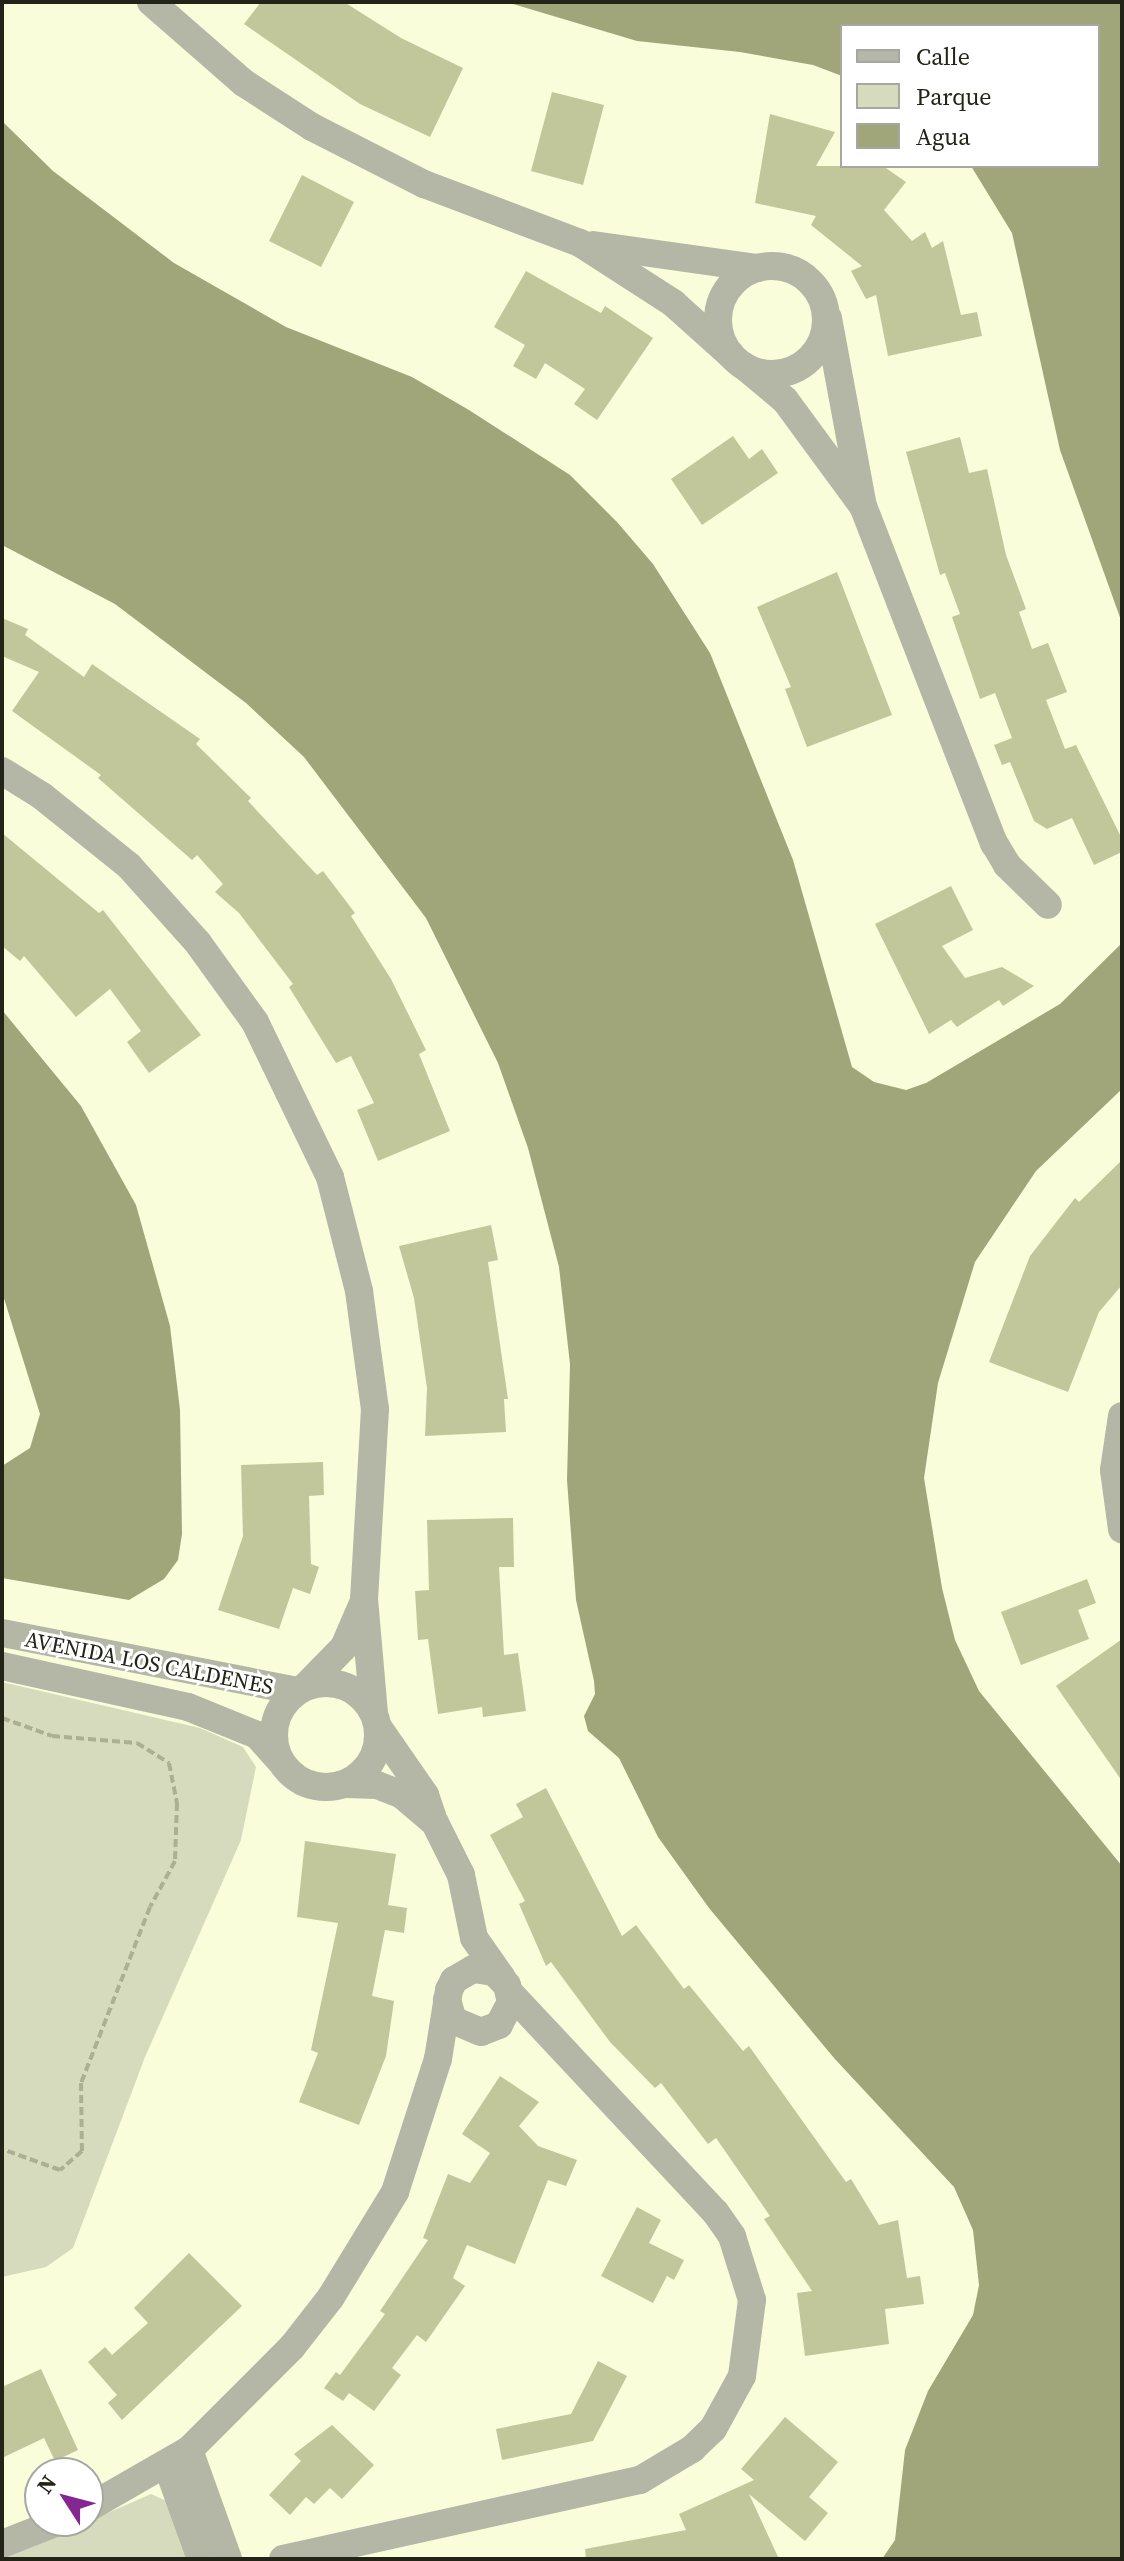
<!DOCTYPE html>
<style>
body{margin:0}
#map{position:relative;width:1124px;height:2561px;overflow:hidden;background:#f9fdd9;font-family:"Source Serif 4",serif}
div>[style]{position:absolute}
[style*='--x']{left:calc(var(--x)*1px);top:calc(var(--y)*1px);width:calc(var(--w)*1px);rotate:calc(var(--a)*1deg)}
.green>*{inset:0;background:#d7dbbe}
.water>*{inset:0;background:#a0a57a}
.building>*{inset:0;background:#c2c79b}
.path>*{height:4px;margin-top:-2px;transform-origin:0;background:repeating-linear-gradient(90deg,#acaf93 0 8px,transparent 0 12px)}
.street>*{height:28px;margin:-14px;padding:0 14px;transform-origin:14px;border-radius:14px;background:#b4b6a6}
.street>.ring{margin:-14px;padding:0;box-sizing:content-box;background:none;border:28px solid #b4b6a6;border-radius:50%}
span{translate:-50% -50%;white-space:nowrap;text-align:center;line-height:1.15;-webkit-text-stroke:6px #fff;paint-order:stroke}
.street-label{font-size:22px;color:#232417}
.frame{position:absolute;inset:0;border:4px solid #232417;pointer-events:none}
.legend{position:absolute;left:840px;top:24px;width:260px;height:144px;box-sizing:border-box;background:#fff;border:2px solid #a7a7a2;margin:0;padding:10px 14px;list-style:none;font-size:24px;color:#232417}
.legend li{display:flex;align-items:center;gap:16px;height:40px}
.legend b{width:40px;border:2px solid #a7a7a2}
.north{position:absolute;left:24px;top:2457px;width:80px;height:80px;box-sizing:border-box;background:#fff;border:2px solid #a7a7a2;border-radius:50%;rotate:306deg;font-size:22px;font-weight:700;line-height:32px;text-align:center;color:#232417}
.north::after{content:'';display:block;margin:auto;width:28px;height:36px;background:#852791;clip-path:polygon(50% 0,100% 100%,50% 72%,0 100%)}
</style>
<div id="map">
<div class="green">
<div style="clip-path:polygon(2px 1682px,200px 1728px,243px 1747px,256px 1767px,241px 1840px,145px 2057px,73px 2248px,46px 2267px,2px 2277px)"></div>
<div style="clip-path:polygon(151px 2494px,171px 2503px,187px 2547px,185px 2559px,2px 2559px)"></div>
</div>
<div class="water">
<div style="clip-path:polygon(506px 2px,1122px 2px,1122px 623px,1060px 450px,1012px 233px,971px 166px,1098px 166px,1098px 26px,842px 26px,842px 76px,813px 65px,740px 52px,637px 41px)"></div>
<div style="clip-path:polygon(2px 121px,53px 171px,174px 263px,286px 327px,412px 377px,469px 410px,570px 475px,617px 522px,653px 564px,710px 653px,793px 860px,852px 1067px,874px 1082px,906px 1090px,926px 1083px,1060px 1004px,1122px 943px,1122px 1089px,1036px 1171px,975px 1262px,938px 1383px,924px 1478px,942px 1588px,955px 1640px,979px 1691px,1122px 1866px,1122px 2559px,882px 2559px,895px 2540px,905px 2450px,928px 2391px,973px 2315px,979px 2285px,973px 2230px,954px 2187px,834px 2058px,709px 1908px,658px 1837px,619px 1758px,588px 1731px,584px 1716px,595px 1694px,594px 1681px,576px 1600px,567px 1480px,570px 1364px,559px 1267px,528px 1148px,498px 1063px,426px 918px,304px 757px,246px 703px,115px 604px,2px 545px)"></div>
<div style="clip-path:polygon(2px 1010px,81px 1106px,136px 1205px,170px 1326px,180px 1410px,182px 1534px,178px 1560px,164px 1579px,129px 1600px,2px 1578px,2px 1466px,30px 1448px,40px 1414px,2px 1292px)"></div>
</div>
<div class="building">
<div style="clip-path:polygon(261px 2px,344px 2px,401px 38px,463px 68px,430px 137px,360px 104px,244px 24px)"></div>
<div style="clip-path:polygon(552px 92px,604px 105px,583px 185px,531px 171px)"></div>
<div style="clip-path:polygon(770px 114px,835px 132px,816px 166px,883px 166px,906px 182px,884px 210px,912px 241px,925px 232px,932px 248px,943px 241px,961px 315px,977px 312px,982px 336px,888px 356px,876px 295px,866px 299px,851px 271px,862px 266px,811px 225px,816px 216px,755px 203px)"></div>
<div style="clip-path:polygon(302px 175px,354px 202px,321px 267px,269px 241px)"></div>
<div style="clip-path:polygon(526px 271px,601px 313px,605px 306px,653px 338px,597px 420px,574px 404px,585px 389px,545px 363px,536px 379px,513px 366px,525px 345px,494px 327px)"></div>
<div style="clip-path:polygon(733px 436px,749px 459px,762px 449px,778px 473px,702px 525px,671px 479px)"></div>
<div style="clip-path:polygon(960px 437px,969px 473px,987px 469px,1006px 555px,1026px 609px,1019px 612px,1032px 649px,1048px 643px,1067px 692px,1046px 700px,1065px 749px,1076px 745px,1122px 839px,1122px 852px,1094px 865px,1072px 818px,1047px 829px,1034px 821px,1010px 762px,1002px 765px,994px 745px,1012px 738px,995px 693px,980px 699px,952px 617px,960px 614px,945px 573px,940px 575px,906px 452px)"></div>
<div style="clip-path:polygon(837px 572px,892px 715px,807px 747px,785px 689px,791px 687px,757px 607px)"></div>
<div style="clip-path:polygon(2px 618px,28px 629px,25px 635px,84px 677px,92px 664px,200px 739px,196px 744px,251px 798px,248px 801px,317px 875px,323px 871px,355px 913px,351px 916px,391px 979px,426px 1050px,419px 1054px,450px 1131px,378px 1161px,357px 1110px,374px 1103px,351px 1056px,336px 1063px,289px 987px,293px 984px,239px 913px,215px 892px,223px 884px,197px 855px,192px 860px,98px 778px,101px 775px,12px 711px,39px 672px,2px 656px)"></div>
<div style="clip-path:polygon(2px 833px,99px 913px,103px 910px,201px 1035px,149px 1073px,127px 1042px,141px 1031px,110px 989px,76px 1017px,24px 956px,20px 961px,2px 946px)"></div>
<div style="clip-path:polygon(951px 886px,973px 930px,942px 946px,965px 978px,1002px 967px,1034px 986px,1003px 1006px,999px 1000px,957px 1027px,951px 1020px,929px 1034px,875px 924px)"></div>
<div style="clip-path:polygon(1122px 1160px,1122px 1285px,1099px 1312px,1068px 1392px,989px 1362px,1030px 1256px,1075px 1198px,1079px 1202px)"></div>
<div style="clip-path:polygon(491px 1225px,498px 1260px,488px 1262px,508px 1399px,504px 1399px,506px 1432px,425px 1436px,427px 1388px,414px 1298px,399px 1246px)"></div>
<div style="clip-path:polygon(323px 1462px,324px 1495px,309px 1496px,311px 1564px,319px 1567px,310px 1594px,293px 1588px,279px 1629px,218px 1610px,243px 1536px,241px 1465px)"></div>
<div style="clip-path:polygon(513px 1518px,514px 1567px,499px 1567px,504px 1655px,518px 1653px,526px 1711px,483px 1717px,482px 1707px,438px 1714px,428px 1639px,418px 1640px,415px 1591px,429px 1590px,427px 1520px)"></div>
<div style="clip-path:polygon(1087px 1579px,1096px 1603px,1078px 1610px,1089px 1639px,1021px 1665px,1001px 1612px)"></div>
<div style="clip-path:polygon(1122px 1639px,1122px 1781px,1056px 1686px)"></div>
<div style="clip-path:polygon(546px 1788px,622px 1936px,636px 1925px,684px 1989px,689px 1985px,743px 2051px,749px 2046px,846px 2182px,851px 2179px,879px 2225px,898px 2220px,907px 2278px,920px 2276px,924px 2304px,885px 2309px,889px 2344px,805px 2356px,797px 2293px,812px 2291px,764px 2219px,770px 2216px,716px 2138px,708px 2144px,661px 2083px,655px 2088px,610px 2042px,551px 1962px,546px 1966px,519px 1904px,525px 1901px,490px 1835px,523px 1817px,516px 1804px)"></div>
<div style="clip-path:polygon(305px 1841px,396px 1854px,388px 1905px,407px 1908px,404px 1933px,385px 1930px,372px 1996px,394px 2001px,386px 2056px,359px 2125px,299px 2102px,318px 2053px,311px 2050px,338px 1923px,297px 1917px)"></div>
<div style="clip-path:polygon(500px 2076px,539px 2102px,519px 2126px,538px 2146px,577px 2160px,566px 2186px,548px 2180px,515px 2264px,467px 2245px,453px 2278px,465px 2286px,426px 2342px,417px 2335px,392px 2368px,401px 2375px,374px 2411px,349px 2393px,343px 2401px,324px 2388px,336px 2372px,340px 2375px,385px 2314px,380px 2311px,428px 2240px,423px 2238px,448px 2174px,470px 2183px,490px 2153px,462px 2134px)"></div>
<div style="clip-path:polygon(637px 2207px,661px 2220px,649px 2243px,684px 2260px,674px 2280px,667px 2276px,653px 2303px,601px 2276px)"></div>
<div style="clip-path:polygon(189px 2253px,242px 2306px,122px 2420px,108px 2403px,117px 2395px,88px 2362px,105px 2347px,112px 2355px,148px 2323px,134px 2308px)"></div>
<div style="clip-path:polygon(598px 2361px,627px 2376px,593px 2441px,502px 2460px,496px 2429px,571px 2414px)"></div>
<div style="clip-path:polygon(41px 2369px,78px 2450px,55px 2461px,44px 2438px,2px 2458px,2px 2387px)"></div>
<div style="clip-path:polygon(785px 2417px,838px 2462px,809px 2497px,828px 2513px,805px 2541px,749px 2494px,779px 2559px,586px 2559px,585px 2549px,686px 2530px,679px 2514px,754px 2480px,741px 2469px)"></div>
<div style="clip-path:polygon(332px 2425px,374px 2465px,342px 2499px,330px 2488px,314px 2504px,306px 2497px,290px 2515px,269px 2495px,301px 2461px,294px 2454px)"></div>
</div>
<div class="path">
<div style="--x:2;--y:1718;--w:53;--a:19.8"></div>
<div style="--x:52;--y:1736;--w:85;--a:4.7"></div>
<div style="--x:137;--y:1743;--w:38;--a:32"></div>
<div style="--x:169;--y:1763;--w:41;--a:78.7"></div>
<div style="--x:177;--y:1803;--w:58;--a:92"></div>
<div style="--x:175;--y:1861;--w:52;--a:118.5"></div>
<div style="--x:150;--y:1907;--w:189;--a:111.4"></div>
<div style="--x:81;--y:2083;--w:68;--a:89.2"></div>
<div style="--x:82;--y:2151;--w:29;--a:139"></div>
<div style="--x:60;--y:2170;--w:62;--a:-160.1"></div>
</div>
<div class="street">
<div style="--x:151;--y:2;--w:123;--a:41.1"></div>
<div style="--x:244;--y:83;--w:81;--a:32.9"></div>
<div style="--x:312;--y:127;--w:126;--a:27"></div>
<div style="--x:424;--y:184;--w:167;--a:20.7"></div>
<div style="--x:580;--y:243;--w:111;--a:32.8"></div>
<div style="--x:673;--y:303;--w:78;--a:41.9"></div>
<div style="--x:593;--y:245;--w:166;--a:8"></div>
<div class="ring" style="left:718px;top:266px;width:80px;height:80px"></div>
<div style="--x:828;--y:318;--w:186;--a:79.5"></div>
<div style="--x:744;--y:366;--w:53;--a:39.7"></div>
<div style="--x:785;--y:400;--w:132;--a:53.7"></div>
<div style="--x:863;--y:506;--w:362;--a:68.8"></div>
<div style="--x:994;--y:843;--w:26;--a:59"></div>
<div style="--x:1007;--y:865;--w:57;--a:44.3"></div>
<div style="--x:2;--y:771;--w:47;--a:32"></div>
<div style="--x:42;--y:796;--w:112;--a:38.8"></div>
<div style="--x:129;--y:866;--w:103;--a:48.1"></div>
<div style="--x:198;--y:943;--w:97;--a:54.2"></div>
<div style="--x:255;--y:1022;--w:172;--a:64.2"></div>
<div style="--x:330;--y:1177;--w:118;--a:75.7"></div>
<div style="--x:359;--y:1291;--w:119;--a:82.3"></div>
<div style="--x:375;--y:1409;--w:190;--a:93.3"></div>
<div style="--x:364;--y:1599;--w:114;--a:85"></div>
<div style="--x:1122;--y:1416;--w:55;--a:98.4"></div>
<div style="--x:1114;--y:1470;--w:60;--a:82.3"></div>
<div style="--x:2;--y:1633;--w:301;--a:11.1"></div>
<div style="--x:2;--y:1666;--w:190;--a:12.4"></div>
<div style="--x:188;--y:1707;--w:74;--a:22.1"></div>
<div style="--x:257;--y:1735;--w:31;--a:48"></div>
<div class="ring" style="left:274px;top:1683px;width:76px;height:76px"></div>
<div style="--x:305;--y:1687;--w:56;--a:-45.7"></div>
<div style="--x:344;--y:1647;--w:48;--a:-66.6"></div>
<div style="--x:378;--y:1727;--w:83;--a:55.3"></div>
<div style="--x:425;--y:1795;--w:21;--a:71"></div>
<div style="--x:346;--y:1784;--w:31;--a:2"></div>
<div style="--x:377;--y:1785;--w:26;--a:21"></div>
<div style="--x:401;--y:1794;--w:45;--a:40.5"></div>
<div style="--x:435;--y:1823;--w:58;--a:63.4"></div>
<div style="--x:461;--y:1875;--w:64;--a:78.3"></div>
<div style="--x:474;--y:1938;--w:49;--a:55"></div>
<div style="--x:189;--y:2450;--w:116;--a:70.3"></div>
<div style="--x:167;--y:2465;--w:100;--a:70.1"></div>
<div style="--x:88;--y:2508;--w:116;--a:-29.9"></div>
<div style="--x:189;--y:2450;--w:146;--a:-45"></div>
<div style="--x:292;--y:2347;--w:63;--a:-52"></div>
<div style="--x:331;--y:2297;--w:123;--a:-58.6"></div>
<div style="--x:395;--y:2192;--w:140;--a:-72.1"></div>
<div style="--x:438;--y:2059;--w:70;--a:-80.9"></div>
<div style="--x:449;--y:1990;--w:11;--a:-63"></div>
<div style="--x:454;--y:1980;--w:22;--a:-30"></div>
<div style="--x:473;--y:1969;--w:21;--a:8"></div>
<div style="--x:494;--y:1972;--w:18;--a:45"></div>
<div style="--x:507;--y:1985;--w:17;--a:77"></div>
<div style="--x:511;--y:2002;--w:26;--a:118"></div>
<div style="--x:499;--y:2025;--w:19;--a:159"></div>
<div style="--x:481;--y:2032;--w:30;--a:-157"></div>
<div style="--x:453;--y:2020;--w:21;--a:-107"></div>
<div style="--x:2;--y:2544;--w:62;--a:-21.6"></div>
<div style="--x:283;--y:2559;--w:366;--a:-12.5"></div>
<div style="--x:640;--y:2480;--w:61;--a:-30.8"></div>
<div style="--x:692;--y:2449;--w:29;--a:-44"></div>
<div style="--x:713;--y:2429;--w:60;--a:-61.3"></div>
<div style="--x:742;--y:2376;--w:77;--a:-82.5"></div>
<div style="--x:752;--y:2300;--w:67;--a:-107.4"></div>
<div style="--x:732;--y:2236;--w:29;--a:-125"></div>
<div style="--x:715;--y:2212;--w:300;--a:-133.1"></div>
</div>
<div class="street-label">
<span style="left:149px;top:1663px;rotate:11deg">AVENIDA LOS CALDENES</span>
</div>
<div class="frame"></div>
<ul class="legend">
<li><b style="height:10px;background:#b4b6a6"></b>Calle</li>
<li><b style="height:22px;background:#d7dbbe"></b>Parque</li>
<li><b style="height:22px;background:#a0a57a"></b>Agua</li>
</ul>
<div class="north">N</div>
</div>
